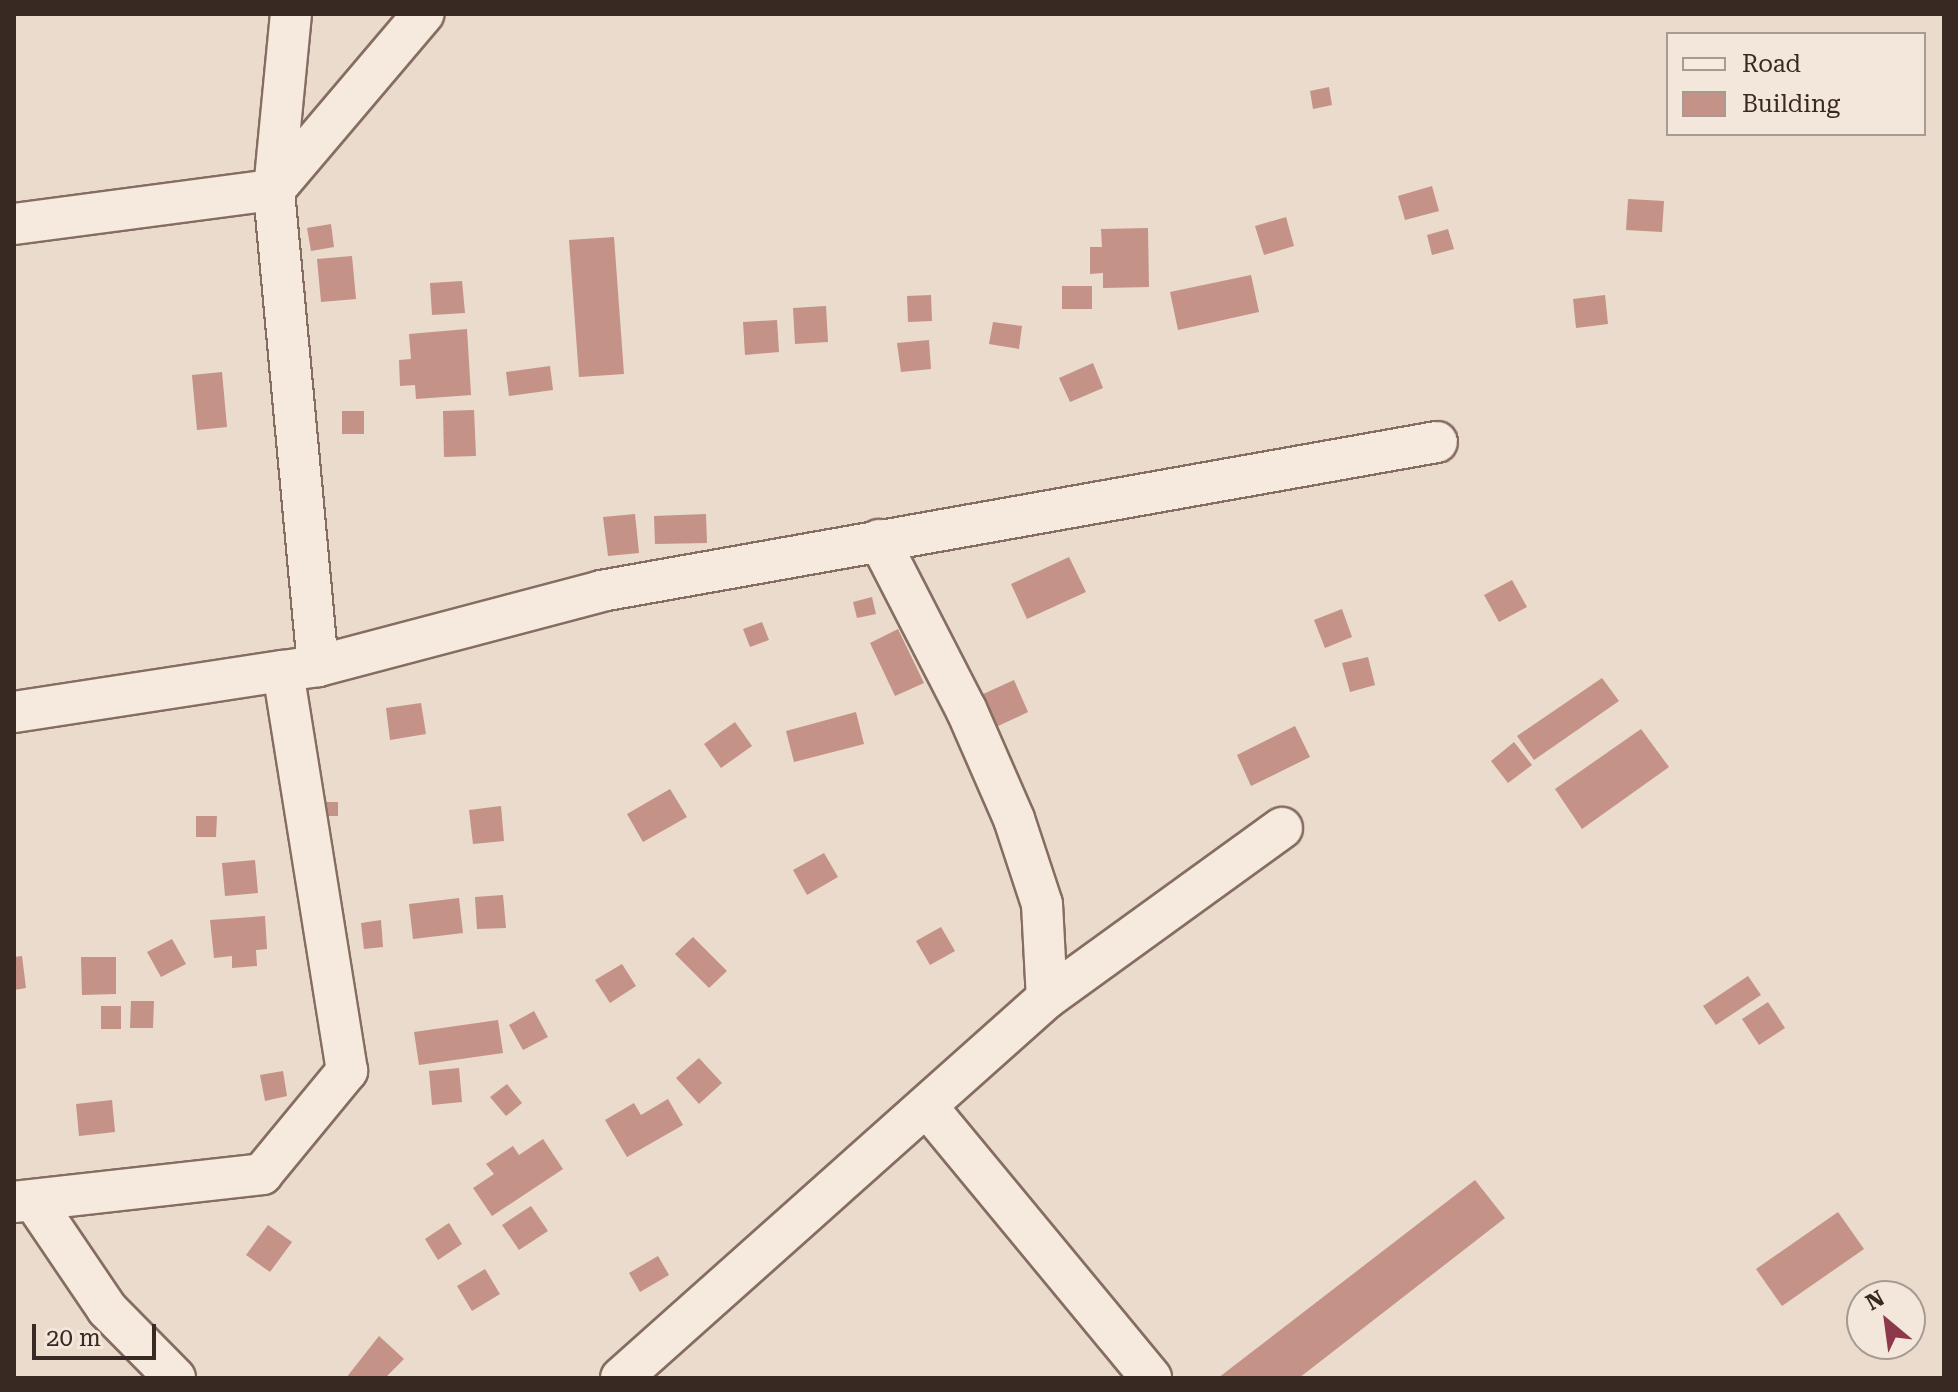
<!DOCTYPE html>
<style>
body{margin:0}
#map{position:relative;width:1958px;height:1392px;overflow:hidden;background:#eadbcc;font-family:"Roboto Serif",serif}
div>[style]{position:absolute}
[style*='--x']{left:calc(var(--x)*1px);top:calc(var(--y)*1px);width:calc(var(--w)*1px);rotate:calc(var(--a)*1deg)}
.building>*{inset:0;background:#c49286}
.roads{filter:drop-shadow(2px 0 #866d61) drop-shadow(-2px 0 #866d61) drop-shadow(0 2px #866d61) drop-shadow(0 -2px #866d61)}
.minor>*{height:40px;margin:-20px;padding:0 20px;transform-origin:20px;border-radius:20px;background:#f6eade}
span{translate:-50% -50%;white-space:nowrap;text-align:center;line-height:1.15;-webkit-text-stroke:8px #f3e6da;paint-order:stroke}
.frame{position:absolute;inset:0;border:16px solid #382923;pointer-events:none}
.legend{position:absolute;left:1666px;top:32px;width:260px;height:104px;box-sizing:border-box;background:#f3e6da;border:2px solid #a89a91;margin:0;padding:10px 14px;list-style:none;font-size:24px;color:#382923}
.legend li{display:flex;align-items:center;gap:16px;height:40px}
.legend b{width:40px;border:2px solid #a89a91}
.north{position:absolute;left:1846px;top:1280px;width:80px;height:80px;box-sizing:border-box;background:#f3e6da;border:2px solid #a89a91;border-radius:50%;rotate:331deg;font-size:22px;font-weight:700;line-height:32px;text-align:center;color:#382923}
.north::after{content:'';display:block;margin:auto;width:28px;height:36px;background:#8e384b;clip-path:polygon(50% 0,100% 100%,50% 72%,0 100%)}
.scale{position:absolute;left:32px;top:1324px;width:124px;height:36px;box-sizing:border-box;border:4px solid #382923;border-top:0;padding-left:10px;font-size:24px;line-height:28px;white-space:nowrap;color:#382923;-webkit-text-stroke:6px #f3e6da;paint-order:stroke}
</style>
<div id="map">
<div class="building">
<div style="clip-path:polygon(1329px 87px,1332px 105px,1313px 109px,1310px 91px)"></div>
<div style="clip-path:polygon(1432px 186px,1439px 211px,1405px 220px,1398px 196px)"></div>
<div style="clip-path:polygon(1628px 199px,1664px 201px,1662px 232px,1626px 230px)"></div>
<div style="clip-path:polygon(1286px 217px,1294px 246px,1264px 255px,1255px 226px)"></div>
<div style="clip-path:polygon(331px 224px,334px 247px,311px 251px,307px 228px)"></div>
<div style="clip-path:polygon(1148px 228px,1149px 287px,1103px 288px,1103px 273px,1090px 274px,1090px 247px,1102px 247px,1101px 229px)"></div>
<div style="clip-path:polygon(1448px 229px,1454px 249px,1432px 255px,1427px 235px)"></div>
<div style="clip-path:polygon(614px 237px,624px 374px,579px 377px,569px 240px)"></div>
<div style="clip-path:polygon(352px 256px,356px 299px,321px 302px,317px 259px)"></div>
<div style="clip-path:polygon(1251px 275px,1259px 312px,1178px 330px,1170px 292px)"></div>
<div style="clip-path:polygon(462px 281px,465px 313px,432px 315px,430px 283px)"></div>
<div style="clip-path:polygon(1062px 286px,1092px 286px,1092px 309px,1062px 309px)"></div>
<div style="clip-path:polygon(931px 295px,932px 321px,908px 322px,907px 296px)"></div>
<div style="clip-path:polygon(1605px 295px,1608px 324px,1576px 328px,1573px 299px)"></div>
<div style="clip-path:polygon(826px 306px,828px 342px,795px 344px,793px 308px)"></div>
<div style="clip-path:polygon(777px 320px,779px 352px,745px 355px,743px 322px)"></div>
<div style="clip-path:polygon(993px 322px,1022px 326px,1019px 349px,989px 344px)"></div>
<div style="clip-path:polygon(467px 329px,471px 395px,416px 399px,415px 385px,400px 386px,399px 360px,411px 359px,409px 334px)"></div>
<div style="clip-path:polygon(929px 340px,931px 369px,901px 372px,897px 343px)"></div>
<div style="clip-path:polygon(1093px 363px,1103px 388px,1070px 402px,1059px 378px)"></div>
<div style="clip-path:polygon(550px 366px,553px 390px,509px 396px,506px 372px)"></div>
<div style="clip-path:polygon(222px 372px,227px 427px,197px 430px,192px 375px)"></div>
<div style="clip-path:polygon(474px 410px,476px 456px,444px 457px,443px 411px)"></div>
<div style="clip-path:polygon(342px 411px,364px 411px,364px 434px,342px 434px)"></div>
<div style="clip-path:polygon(635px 514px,639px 553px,608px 556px,603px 517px)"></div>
<div style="clip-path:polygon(706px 514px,707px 543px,655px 544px,654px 516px)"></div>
<div style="clip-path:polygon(1069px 557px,1086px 592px,1027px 619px,1011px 584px)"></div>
<div style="clip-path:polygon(1512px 580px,1527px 607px,1499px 622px,1484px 595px)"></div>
<div style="clip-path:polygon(872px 597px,876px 614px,857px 618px,853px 602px)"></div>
<div style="clip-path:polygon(1342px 609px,1352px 637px,1325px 648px,1314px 620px)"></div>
<div style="clip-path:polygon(762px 622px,769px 640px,750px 647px,743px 629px)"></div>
<div style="clip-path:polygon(898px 629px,924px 683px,895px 696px,870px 643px)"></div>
<div style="clip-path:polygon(1368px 657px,1375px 685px,1350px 692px,1342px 663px)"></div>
<div style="clip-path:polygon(1602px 678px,1619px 701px,1534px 760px,1517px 736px)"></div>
<div style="clip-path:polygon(1014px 680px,1028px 712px,996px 727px,981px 695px)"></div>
<div style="clip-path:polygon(421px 703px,426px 734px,390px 740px,386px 708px)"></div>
<div style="clip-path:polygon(856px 712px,864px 744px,794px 762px,786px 731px)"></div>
<div style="clip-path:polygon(735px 722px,752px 746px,721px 768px,704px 744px)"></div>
<div style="clip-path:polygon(1295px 726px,1310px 757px,1251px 786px,1237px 755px)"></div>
<div style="clip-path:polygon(1641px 729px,1669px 767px,1582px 829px,1555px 789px)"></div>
<div style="clip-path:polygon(1514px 742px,1532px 765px,1508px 783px,1491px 761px)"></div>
<div style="clip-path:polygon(670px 789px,687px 817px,643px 842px,627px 814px)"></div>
<div style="clip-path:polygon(323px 802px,338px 802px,338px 816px,323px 816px)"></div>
<div style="clip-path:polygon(501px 806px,504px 841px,473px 844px,469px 810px)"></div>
<div style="clip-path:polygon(196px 816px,217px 816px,216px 837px,196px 837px)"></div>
<div style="clip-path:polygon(824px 853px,838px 877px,807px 895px,793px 870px)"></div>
<div style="clip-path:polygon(255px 860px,258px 893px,225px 896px,222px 863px)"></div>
<div style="clip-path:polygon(503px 895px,506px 928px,477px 929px,475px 897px)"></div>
<div style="clip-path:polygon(459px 898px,463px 933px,413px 939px,409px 904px)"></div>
<div style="clip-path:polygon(265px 916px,267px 949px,256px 950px,257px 966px,232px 968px,232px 956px,214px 958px,210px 920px)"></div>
<div style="clip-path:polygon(381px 920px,383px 947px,364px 949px,361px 923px)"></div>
<div style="clip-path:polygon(941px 927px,955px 951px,930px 965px,916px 941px)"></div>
<div style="clip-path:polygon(693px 937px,727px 971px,709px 988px,675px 954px)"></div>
<div style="clip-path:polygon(172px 939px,186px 964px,161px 977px,147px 952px)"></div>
<div style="clip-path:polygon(22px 956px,26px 988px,14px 990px,14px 957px)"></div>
<div style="clip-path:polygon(81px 957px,116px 957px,116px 994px,82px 995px)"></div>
<div style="clip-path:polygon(622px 964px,636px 986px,610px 1003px,595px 980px)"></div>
<div style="clip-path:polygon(1748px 976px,1761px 995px,1716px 1025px,1703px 1006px)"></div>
<div style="clip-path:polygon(131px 1001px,154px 1001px,153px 1028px,130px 1028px)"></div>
<div style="clip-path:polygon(1768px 1002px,1785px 1028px,1759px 1045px,1742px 1019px)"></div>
<div style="clip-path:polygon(101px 1006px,121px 1006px,121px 1029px,101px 1029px)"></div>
<div style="clip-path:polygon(534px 1011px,548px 1037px,523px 1050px,509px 1025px)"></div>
<div style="clip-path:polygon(498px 1020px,503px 1053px,419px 1065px,414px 1032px)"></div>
<div style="clip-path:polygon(699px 1058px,722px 1083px,699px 1104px,676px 1078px)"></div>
<div style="clip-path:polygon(459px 1068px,462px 1102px,432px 1105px,429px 1071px)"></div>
<div style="clip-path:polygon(283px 1071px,287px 1096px,265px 1101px,260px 1075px)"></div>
<div style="clip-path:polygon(507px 1084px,522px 1103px,506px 1116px,490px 1097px)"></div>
<div style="clip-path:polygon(668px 1099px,683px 1125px,627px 1157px,605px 1120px,634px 1103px,641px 1115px)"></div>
<div style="clip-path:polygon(112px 1100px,115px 1132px,79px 1136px,76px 1104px)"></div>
<div style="clip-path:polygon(543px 1139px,563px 1169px,492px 1216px,473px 1188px,494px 1174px,486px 1164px,513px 1146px,519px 1155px)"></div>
<div style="clip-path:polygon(1475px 1180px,1505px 1218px,1299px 1378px,1218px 1378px)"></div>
<div style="clip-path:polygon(531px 1206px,548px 1231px,519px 1250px,502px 1225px)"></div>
<div style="clip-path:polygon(1838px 1212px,1864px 1249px,1782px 1306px,1756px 1269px)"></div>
<div style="clip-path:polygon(449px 1223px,462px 1244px,438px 1260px,425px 1239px)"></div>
<div style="clip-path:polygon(268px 1225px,292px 1242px,270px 1272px,246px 1255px)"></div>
<div style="clip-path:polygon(658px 1256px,669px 1275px,640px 1292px,629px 1273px)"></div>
<div style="clip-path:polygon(485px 1269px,500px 1294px,472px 1311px,457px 1286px)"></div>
<div style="clip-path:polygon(379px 1336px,404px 1359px,385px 1378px,346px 1378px)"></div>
</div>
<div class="roads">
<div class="minor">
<div style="--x:14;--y:224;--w:262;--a:-7.5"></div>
<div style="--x:274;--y:190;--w:177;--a:-84.5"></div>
<div style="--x:879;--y:540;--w:190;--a:62.8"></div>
<div style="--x:966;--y:709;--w:120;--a:66.4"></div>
<div style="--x:1014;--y:819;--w:89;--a:71.8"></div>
<div style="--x:1042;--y:904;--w:94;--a:87"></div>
<div style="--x:318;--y:666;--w:293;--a:-14.8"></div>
<div style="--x:601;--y:591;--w:849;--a:-10.11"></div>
<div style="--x:14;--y:712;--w:272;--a:-8.7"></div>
<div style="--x:928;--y:1108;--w:350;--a:50.4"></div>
<div style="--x:34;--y:1201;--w:130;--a:55.9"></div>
<div style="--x:107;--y:1309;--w:97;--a:45.4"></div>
<div style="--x:14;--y:1202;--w:250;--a:-6.4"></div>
<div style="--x:262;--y:1174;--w:134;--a:-50.5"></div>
<div style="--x:347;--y:1071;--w:405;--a:-99.1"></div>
<div style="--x:283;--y:671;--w:35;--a:-8"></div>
<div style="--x:318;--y:666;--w:478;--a:-95.3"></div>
<div style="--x:274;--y:190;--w:231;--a:-49.7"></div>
<div style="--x:621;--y:1378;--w:571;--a:-41.73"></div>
<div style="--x:1047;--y:998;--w:290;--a:-35.9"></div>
</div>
</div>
<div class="frame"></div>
<ul class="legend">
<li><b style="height:10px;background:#f6eade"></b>Road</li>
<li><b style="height:22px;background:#c49286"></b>Building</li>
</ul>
<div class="north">N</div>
<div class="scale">20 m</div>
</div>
